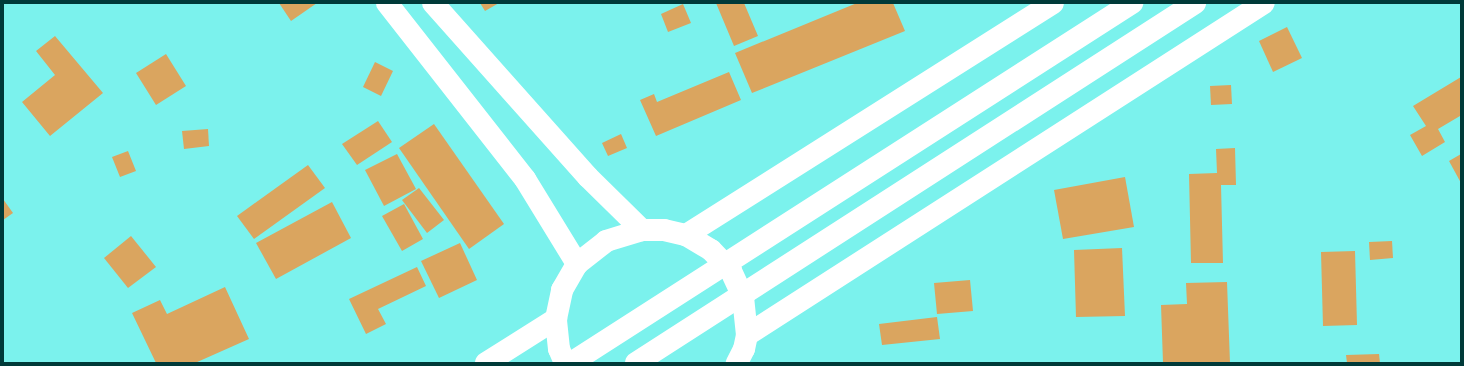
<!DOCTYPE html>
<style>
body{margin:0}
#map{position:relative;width:1464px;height:366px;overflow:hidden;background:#7bf2ed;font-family:Commissioner,sans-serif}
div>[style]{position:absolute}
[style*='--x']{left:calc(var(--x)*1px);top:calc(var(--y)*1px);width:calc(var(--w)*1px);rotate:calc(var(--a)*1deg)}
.building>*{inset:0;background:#daa55f}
.primary>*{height:22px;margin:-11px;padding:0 11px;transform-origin:11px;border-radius:11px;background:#fff}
.trunk>*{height:22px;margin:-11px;padding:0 11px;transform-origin:11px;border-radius:11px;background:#fff}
span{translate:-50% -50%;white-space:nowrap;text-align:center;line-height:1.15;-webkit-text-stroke:3px #7bf2ed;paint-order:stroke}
.frame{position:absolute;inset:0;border:4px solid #003a39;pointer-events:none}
</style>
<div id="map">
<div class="building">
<div style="clip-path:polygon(279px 3px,317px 3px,291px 21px)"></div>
<div style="clip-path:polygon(480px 3px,499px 3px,485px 11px)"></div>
<div style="clip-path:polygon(716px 3px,744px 3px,758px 36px,734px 46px)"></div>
<div style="clip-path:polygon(857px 3px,893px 3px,905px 31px,752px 93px,735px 53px)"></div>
<div style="clip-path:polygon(683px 4px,691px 23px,668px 32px,661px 14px)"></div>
<div style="clip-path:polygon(1287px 27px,1302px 58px,1273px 72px,1259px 41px)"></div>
<div style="clip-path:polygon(55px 36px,103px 93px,50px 136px,22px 102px,55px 75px,36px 51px)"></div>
<div style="clip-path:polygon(166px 54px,186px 86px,156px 105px,136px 73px)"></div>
<div style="clip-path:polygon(375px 62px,393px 71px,381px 96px,363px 87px)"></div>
<div style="clip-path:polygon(729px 72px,741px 100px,656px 136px,640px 100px,654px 94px,657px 102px)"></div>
<div style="clip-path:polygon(1461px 77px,1461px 119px,1460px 116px,1438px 129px,1445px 142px,1422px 156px,1410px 135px,1426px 126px,1413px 106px)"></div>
<div style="clip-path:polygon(1231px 85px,1232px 104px,1211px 105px,1210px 86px)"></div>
<div style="clip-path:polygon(378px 121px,392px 142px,357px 165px,342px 144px)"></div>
<div style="clip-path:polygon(434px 124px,504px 224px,469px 249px,399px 148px)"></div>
<div style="clip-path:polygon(208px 129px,209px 146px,184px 149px,182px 131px)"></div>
<div style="clip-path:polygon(621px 134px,627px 148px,608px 156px,602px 143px)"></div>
<div style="clip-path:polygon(1235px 148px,1236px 185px,1221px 185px,1223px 263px,1191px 263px,1189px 174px,1217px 173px,1216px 149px)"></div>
<div style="clip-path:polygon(128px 151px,136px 171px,120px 177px,112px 157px)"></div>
<div style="clip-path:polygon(397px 154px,416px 189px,384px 206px,365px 170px)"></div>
<div style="clip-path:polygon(1461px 154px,1461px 183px,1449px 161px)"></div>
<div style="clip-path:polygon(308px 165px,325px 188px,254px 239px,237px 216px)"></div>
<div style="clip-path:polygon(1125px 177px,1134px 227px,1063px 239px,1054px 190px)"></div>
<div style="clip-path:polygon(419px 188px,444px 220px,427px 233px,402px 200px)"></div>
<div style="clip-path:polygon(3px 199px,13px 213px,3px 220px)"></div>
<div style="clip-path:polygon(332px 202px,351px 238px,276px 279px,256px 243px)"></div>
<div style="clip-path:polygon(404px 204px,423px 239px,402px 251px,382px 216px)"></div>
<div style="clip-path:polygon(131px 236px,156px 267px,128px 288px,104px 258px)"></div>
<div style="clip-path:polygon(1392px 241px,1393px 258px,1370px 260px,1369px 242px)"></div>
<div style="clip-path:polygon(460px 243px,477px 280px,439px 298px,421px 261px)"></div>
<div style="clip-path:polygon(1122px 248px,1125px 316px,1076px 317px,1074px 250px)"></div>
<div style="clip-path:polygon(1355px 251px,1357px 325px,1323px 326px,1321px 252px)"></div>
<div style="clip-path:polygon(417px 267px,426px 286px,378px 309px,386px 324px,366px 334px,349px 299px)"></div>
<div style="clip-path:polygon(970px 280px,973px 311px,937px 314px,934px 283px)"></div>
<div style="clip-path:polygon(1227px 282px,1230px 363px,1163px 363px,1161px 305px,1187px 304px,1186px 283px)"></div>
<div style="clip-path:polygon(225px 287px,249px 339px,195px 363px,156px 363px,132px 313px,160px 300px,167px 314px)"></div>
<div style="clip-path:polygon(937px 317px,940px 339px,882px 345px,879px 324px)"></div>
<div style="clip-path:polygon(1379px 354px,1380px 363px,1347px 363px,1346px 355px)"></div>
</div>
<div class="primary">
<div style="--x:387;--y:3;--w:224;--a:51.9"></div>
<div style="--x:525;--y:179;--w:100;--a:58.5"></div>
<div style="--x:433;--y:3;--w:233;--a:48.3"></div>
<div style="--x:588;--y:177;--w:76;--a:44.5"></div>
</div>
<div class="trunk">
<div style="--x:686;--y:235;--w:434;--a:-32.3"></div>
<div style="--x:747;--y:335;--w:614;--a:-32.71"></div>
<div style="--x:486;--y:363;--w:83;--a:-32.2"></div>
<div style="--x:565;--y:363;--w:15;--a:-113"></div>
<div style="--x:559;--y:349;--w:30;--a:-96"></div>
<div style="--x:556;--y:319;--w:30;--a:-78"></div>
<div style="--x:562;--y:290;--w:30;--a:-60"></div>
<div style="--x:577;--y:264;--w:37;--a:-38"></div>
<div style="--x:606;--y:241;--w:38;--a:-17"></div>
<div style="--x:642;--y:230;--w:22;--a:0"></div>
<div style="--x:664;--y:230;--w:23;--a:13"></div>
<div style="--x:686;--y:235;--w:29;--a:31"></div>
<div style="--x:711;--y:250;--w:29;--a:46"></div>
<div style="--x:731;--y:271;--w:29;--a:65"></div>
<div style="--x:743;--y:297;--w:38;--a:84"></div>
<div style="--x:747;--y:335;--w:14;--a:102"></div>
<div style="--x:744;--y:349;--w:16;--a:117"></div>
<div style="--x:571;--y:363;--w:667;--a:-32.69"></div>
<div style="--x:636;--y:363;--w:665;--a:-32.78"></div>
</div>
<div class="frame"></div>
</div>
